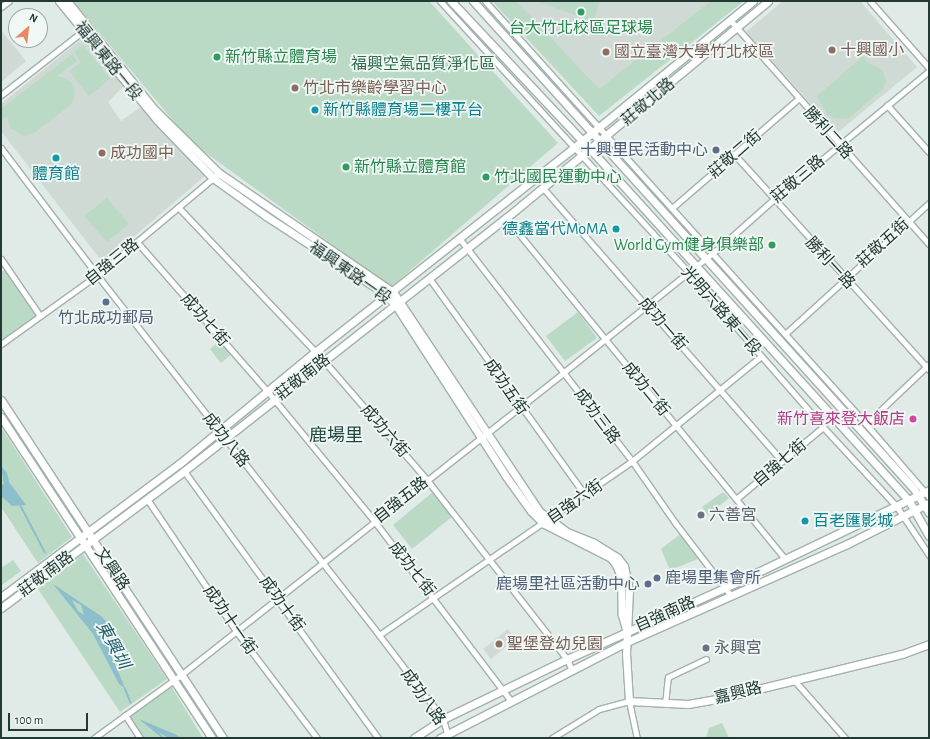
<!DOCTYPE html>
<meta charset="utf-8">
<style>
body{margin:0}
#map{position:relative;width:930px;height:739px;overflow:hidden;background:#e0eae6;font-family:"Alegreya Sans","Noto Sans TC",sans-serif}
div>[style]{position:absolute}
[style*='--x']{left:calc(var(--x)*1px);top:calc(var(--y)*1px);width:calc(var(--w)*1px);rotate:calc(var(--a)*1deg)}
.built>*{inset:0;background:#cfdad5}
.green>*{inset:0;background:#badac5}
.water>*{inset:0;background:#8cbecc}
.stream>*{height:1.5px;margin:-0.75px;padding:0 0.75px;transform-origin:0.75px;border-radius:0.75px;background:#8cbecc}
.roads{filter:drop-shadow(1px 0 #a3b1ad) drop-shadow(-1px 0 #a3b1ad) drop-shadow(0 1px #a3b1ad) drop-shadow(0 -1px #a3b1ad)}
.street>*{height:5px;margin:-2.5px;padding:0 2.5px;transform-origin:2.5px;border-radius:2.5px;background:#fff}
.secondary>*{height:7px;margin:-3.5px;padding:0 3.5px;transform-origin:3.5px;border-radius:3.5px;background:#fff}
.dots>*{width:11px;height:11px;translate:-50% -50%;box-sizing:border-box;border:2px solid #f0f7f4;border-radius:50%}
span{translate:-50% -50%;white-space:nowrap;text-align:center;line-height:1.15;-webkit-text-stroke:3.5px #f0f7f4;paint-order:stroke}
.leisure-label{font-size:16px;color:#27864d}
.left{translate:0 -50%;text-align:left}
.right{translate:-100% -50%;text-align:right}
.education-label{font-size:16px;color:#785e54}
.street-label{font-size:16px;color:#223934}
.park-label{font-size:16px;color:#2f6d4b}
.culture-label{font-size:16px;color:#0d838f}
.service-label{font-size:16px;color:#4e5e75}
.hotel-label{font-size:16px;color:#b23c85}
.worship-label{font-size:16px;color:#5b616d}
.water-label{font-size:17px;color:#215f70;font-style:italic}
.quarter-label{font-size:18px;color:#204942}
.frame{position:absolute;inset:0;border:2px solid #223934;pointer-events:none}
.north{position:absolute;left:8px;top:8px;width:40px;height:40px;box-sizing:border-box;background:#f0f7f4;border:1px solid #9eaba7;border-radius:50%;rotate:28deg;font-size:11px;font-weight:700;line-height:16px;text-align:center;color:#223934}
.north::after{content:'';display:block;margin:auto;width:14px;height:18px;background:#e88961;clip-path:polygon(50% 0,100% 100%,50% 72%,0 100%)}
.scale{position:absolute;left:8px;top:713px;width:80px;height:18px;box-sizing:border-box;border:2px solid #223934;border-top:0;padding-left:5px;font-size:12px;line-height:14px;white-space:nowrap;color:#223934;-webkit-text-stroke:3px #f0f7f4;paint-order:stroke}
</style>
<div id="map">
<div class="built">
<div style="clip-path:polygon(501px 1px,726px 1px,598px 103px)"></div>
<div style="clip-path:polygon(783px 1px,860px 1px,917px 67px,837px 133px,746px 32px)"></div>
<div style="clip-path:polygon(1px 30px,26px 61px,1px 82px)"></div>
<div style="clip-path:polygon(84px 37px,124px 86px,108px 102px,121px 121px,142px 106px,205px 176px,103px 263px,1px 131px,1px 104px)"></div>
<div style="clip-path:polygon(508px 629px,515px 639px,491px 659px,483px 649px)"></div>
</div>
<div class="green">
<div style="clip-path:polygon(73px 1px,429px 1px,558px 143px,391px 287px,191px 142px)"></div>
<div style="clip-path:polygon(492px 1px,516px 1px,599px 89px,711px 1px,744px 1px,599px 116px)"></div>
<div style="clip-path:polygon(537px 1px,600px 1px,593px 22px)"></div>
<div style="clip-path:polygon(83px 45px,110px 79px,89px 96px,69px 71px,81px 62px,74px 52px)"></div>
<div style="clip-path:polygon(72px 54px,77px 61px,57px 76px,65px 78px,72px 83px,75px 91px,73px 101px,68px 107px,34px 133px,24px 136px,10px 128px,7px 116px,1px 121px,1px 109px)"></div>
<div style="clip-path:polygon(863px 56px,867px 62px,883px 70px,886px 81px,884px 88px,848px 119px,834px 118px,828px 115px,817px 96px)"></div>
<div style="clip-path:polygon(107px 198px,129px 224px,107px 242px,84px 216px)"></div>
<div style="clip-path:polygon(7px 269px,40px 316px,1px 344px,1px 272px)"></div>
<div style="clip-path:polygon(578px 312px,597px 338px,565px 361px,546px 336px)"></div>
<div style="clip-path:polygon(221px 340px,232px 354px,221px 363px,210px 349px)"></div>
<div style="clip-path:polygon(1px 427px,72px 537px,38px 563px,1px 507px)"></div>
<div style="clip-path:polygon(433px 492px,453px 516px,412px 549px,393px 525px)"></div>
<div style="clip-path:polygon(723px 492px,729px 498px,708px 515px,702px 507px)"></div>
<div style="clip-path:polygon(683px 532px,703px 557px,670px 570px,661px 549px)"></div>
<div style="clip-path:polygon(83px 554px,167px 679px,120px 712px,38px 589px)"></div>
<div style="clip-path:polygon(13px 560px,21px 571px,2px 585px,1px 568px)"></div>
<div style="clip-path:polygon(171px 686px,203px 738px,142px 738px,129px 718px)"></div>
<div style="clip-path:polygon(722px 723px,729px 738px,706px 738px,709px 728px)"></div>
</div>
<div class="water">
<div style="clip-path:polygon(1px 466px,7px 473px,9px 482px,26px 505px,12px 506px,1px 496px,1px 485px,4px 484px)"></div>
<div style="clip-path:polygon(evenodd,53px 584px,101px 616px,107px 622px,112px 657px,125px 688px,119px 684px,93px 634px,53px 584px,72px 600px,81px 605px,84px 615px,78px 611px,72px 600px)"></div>
<div style="clip-path:polygon(139px 719px,177px 735px,181px 738px,169px 738px,158px 732px,164px 738px,162px 738px)"></div>
</div>
<div class="stream">
<div style="--x:21;--y:506;--w:52;--a:62.4"></div>
<div style="--x:125;--y:688;--w:16;--a:68"></div>
</div>
<div class="roads">
<div class="street">
<div style="--x:440;--y:1;--w:367;--a:47.5"></div>
<div style="--x:688;--y:272;--w:206;--a:48.9"></div>
<div style="--x:823;--y:427;--w:109;--a:47.2"></div>
<div style="--x:897;--y:507;--w:58;--a:56.3"></div>
<div style="--x:485;--y:1;--w:569;--a:47.99"></div>
<div style="--x:866;--y:424;--w:96;--a:49.2"></div>
<div style="--x:870;--y:1;--w:89;--a:48.6"></div>
<div style="--x:1;--y:7;--w:10;--a:-37"></div>
<div style="--x:730;--y:20;--w:300;--a:48.4"></div>
<div style="--x:1;--y:95;--w:104;--a:-38"></div>
<div style="--x:887;--y:105;--w:63;--a:48.2"></div>
<div style="--x:1;--y:148;--w:159;--a:52.9"></div>
<div style="--x:97;--y:275;--w:457;--a:51.9"></div>
<div style="--x:379;--y:635;--w:106;--a:52.7"></div>
<div style="--x:443;--y:719;--w:15;--a:74"></div>
<div style="--x:734;--y:154;--w:291;--a:47.9"></div>
<div style="--x:543;--y:188;--w:363;--a:48.8"></div>
<div style="--x:178;--y:207;--w:212;--a:46.5"></div>
<div style="--x:324;--y:361;--w:157;--a:49.1"></div>
<div style="--x:427;--y:480;--w:227;--a:52"></div>
<div style="--x:567;--y:659;--w:13;--a:67"></div>
<div style="--x:672;--y:208;--w:167;--a:-40.9"></div>
<div style="--x:506;--y:218;--w:441;--a:50.7"></div>
<div style="--x:459;--y:238;--w:282;--a:52.2"></div>
<div style="--x:632;--y:461;--w:77;--a:55.1"></div>
<div style="--x:676;--y:524;--w:91;--a:52.6"></div>
<div style="--x:137;--y:242;--w:199;--a:48.9"></div>
<div style="--x:268;--y:392;--w:168;--a:50.5"></div>
<div style="--x:375;--y:522;--w:223;--a:52.8"></div>
<div style="--x:1;--y:259;--w:69;--a:55.6"></div>
<div style="--x:429;--y:278;--w:267;--a:54.3"></div>
<div style="--x:785;--y:334;--w:195;--a:-42.3"></div>
<div style="--x:1;--y:344;--w:118;--a:-35.7"></div>
<div style="--x:97;--y:275;--w:159;--a:-39.9"></div>
<div style="--x:866;--y:424;--w:87;--a:-43.6"></div>
<div style="--x:184;--y:471;--w:330;--a:54"></div>
<div style="--x:147;--y:499;--w:159;--a:56"></div>
<div style="--x:236;--y:631;--w:134;--a:52.9"></div>
<div style="--x:736;--y:499;--w:113;--a:-39.6"></div>
<div style="--x:379;--y:635;--w:307;--a:-34.5"></div>
<div style="--x:632;--y:461;--w:165;--a:-39.1"></div>
<div style="--x:793;--y:679;--w:79;--a:48.6"></div>
<div style="--x:665;--y:704;--w:27;--a:-84"></div>
<div style="--x:668;--y:677;--w:42;--a:-25.3"></div>
<div style="--x:125;--y:715;--w:27;--a:57"></div>
<div style="--x:94;--y:738;--w:109;--a:-36"></div>
<div style="--x:182;--y:674;--w:487;--a:-38.3"></div>
<div style="--x:564;--y:372;--w:200;--a:-38.7"></div>
<div style="--x:720;--y:247;--w:71;--a:-41.6"></div>
<div style="--x:773;--y:200;--w:202;--a:-39.6"></div>
<div style="--x:552;--y:738;--w:55;--a:-31.7"></div>
<div style="--x:599;--y:709;--w:31;--a:-15"></div>
<div style="--x:629;--y:701;--w:38;--a:78"></div>
</div>
<div class="secondary">
<div style="--x:59;--y:1;--w:154;--a:50.5"></div>
<div style="--x:157;--y:120;--w:81;--a:46"></div>
<div style="--x:213;--y:178;--w:65;--a:35.6"></div>
<div style="--x:266;--y:216;--w:130;--a:33.1"></div>
<div style="--x:375;--y:287;--w:26;--a:40"></div>
<div style="--x:395;--y:304;--w:203;--a:57.2"></div>
<div style="--x:505;--y:475;--w:44;--a:54.2"></div>
<div style="--x:531;--y:511;--w:18;--a:45"></div>
<div style="--x:544;--y:524;--w:75;--a:26.9"></div>
<div style="--x:611;--y:558;--w:9;--a:54"></div>
<div style="--x:616;--y:565;--w:12;--a:66"></div>
<div style="--x:621;--y:576;--w:39;--a:89"></div>
<div style="--x:622;--y:615;--w:15;--a:74"></div>
<div style="--x:67;--y:1;--w:137;--a:51.2"></div>
<div style="--x:153;--y:108;--w:93;--a:44.6"></div>
<div style="--x:219;--y:173;--w:211;--a:34.4"></div>
<div style="--x:393;--y:292;--w:263;--a:56.3"></div>
<div style="--x:539;--y:511;--w:35;--a:37"></div>
<div style="--x:567;--y:532;--w:29;--a:22"></div>
<div style="--x:594;--y:543;--w:28;--a:32"></div>
<div style="--x:618;--y:558;--w:10;--a:53"></div>
<div style="--x:624;--y:566;--w:25;--a:78"></div>
<div style="--x:629;--y:590;--w:63;--a:92.7"></div>
<div style="--x:626;--y:653;--w:48;--a:86.4"></div>
<div style="--x:629;--y:701;--w:59;--a:2.9"></div>
<div style="--x:688;--y:704;--w:29;--a:-10"></div>
<div style="--x:717;--y:699;--w:190;--a:-13.7"></div>
<div style="--x:902;--y:654;--w:29;--a:-20"></div>
<div style="--x:451;--y:1;--w:204;--a:46.8"></div>
<div style="--x:591;--y:150;--w:474;--a:47.8"></div>
<div style="--x:909;--y:501;--w:40;--a:60.3"></div>
<div style="--x:473;--y:1;--w:658;--a:47.9"></div>
<div style="--x:914;--y:489;--w:28;--a:58"></div>
<div style="--x:1;--y:400;--w:404;--a:56.7"></div>
<div style="--x:1;--y:417;--w:384;--a:56.7"></div>
<div style="--x:1;--y:597;--w:222;--a:-36.8"></div>
<div style="--x:179;--y:464;--w:176;--a:-39.5"></div>
<div style="--x:315;--y:352;--w:326;--a:-38.3"></div>
<div style="--x:571;--y:150;--w:235;--a:-39.3"></div>
<div style="--x:1;--y:608;--w:229;--a:-36.8"></div>
<div style="--x:184;--y:471;--w:410;--a:-38.2"></div>
<div style="--x:506;--y:218;--w:340;--a:-39.6"></div>
<div style="--x:414;--y:738;--w:35;--a:-33"></div>
<div style="--x:443;--y:719;--w:138;--a:-25.8"></div>
<div style="--x:567;--y:659;--w:184;--a:-24.3"></div>
<div style="--x:735;--y:583;--w:215;--a:-25.6"></div>
<div style="--x:440;--y:738;--w:210;--a:-27.2"></div>
<div style="--x:627;--y:642;--w:241;--a:-24"></div>
<div style="--x:847;--y:544;--w:92;--a:-26.6"></div>
</div>
</div>
<div class="dots">
<div style="left:581px;top:12px;background:#2e9e5b"></div>
<div style="left:832px;top:50px;background:#8d6e63"></div>
<div style="left:606px;top:52px;background:#8d6e63"></div>
<div style="left:217px;top:57px;background:#2e9e5b"></div>
<div style="left:295px;top:88px;background:#8d6e63"></div>
<div style="left:315px;top:110px;background:#0f9aa8"></div>
<div style="left:716px;top:150px;background:#5c6f8a"></div>
<div style="left:102px;top:153px;background:#8d6e63"></div>
<div style="left:56px;top:158px;background:#0f9aa8"></div>
<div style="left:346px;top:167px;background:#2e9e5b"></div>
<div style="left:486px;top:177px;background:#2e9e5b"></div>
<div style="left:616px;top:229px;background:#0f9aa8"></div>
<div style="left:772px;top:245px;background:#2e9e5b"></div>
<div style="left:106px;top:302px;background:#5c6f8a"></div>
<div style="left:913px;top:419px;background:#d1479c"></div>
<div style="left:701px;top:515px;background:#6b7280"></div>
<div style="left:805px;top:521px;background:#0f9aa8"></div>
<div style="left:657px;top:578px;background:#5c6f8a"></div>
<div style="left:648px;top:584px;background:#5c6f8a"></div>
<div style="left:499px;top:644px;background:#8d6e63"></div>
<div style="left:706px;top:648px;background:#6b7280"></div>
</div>
<div class="leisure-label">
<span style="left:581px;top:28px">台大竹北校區足球場</span>
<span class="left" style="left:225px;top:57px">新竹縣立體育場</span>
<span class="left" style="left:354px;top:167px">新竹縣立體育館</span>
<span class="left" style="left:494px;top:177px">竹北國民運動中心</span>
<span class="right" style="left:764px;top:245px">World Gym健身俱樂部</span>
</div>
<div class="education-label">
<span class="left" style="left:840px;top:50px">十興國小</span>
<span class="left" style="left:614px;top:52px">國立臺灣大學竹北校區</span>
<span class="left" style="left:303px;top:88px">竹北市樂齡學習中心</span>
<span class="left" style="left:110px;top:153px">成功國中</span>
<span class="left" style="left:507px;top:644px">聖堡登幼兒園</span>
</div>
<div class="street-label">
<span style="left:108px;top:61px;rotate:51deg">福興東路一段</span>
<span style="left:648px;top:102px;rotate:-40deg">莊敬北路</span>
<span style="left:828px;top:133px;rotate:48deg">勝利二路</span>
<span style="left:735px;top:154px;rotate:-41deg">莊敬二街</span>
<span style="left:798px;top:179px;rotate:-40deg">莊敬三路</span>
<span style="left:883px;top:243px;rotate:-42deg">莊敬五街</span>
<span style="left:112px;top:262px;rotate:-39deg">自強三路</span>
<span style="left:830px;top:263px;rotate:47deg">勝利一路</span>
<span style="left:350px;top:273px;rotate:35deg">福興東路一段</span>
<span style="left:721px;top:311px;rotate:49deg">光明六路東一段</span>
<span style="left:205px;top:320px;rotate:49deg">成功七街</span>
<span style="left:663px;top:324px;rotate:49deg">成功一街</span>
<span style="left:303px;top:377px;rotate:-38deg">莊敬南路</span>
<span style="left:506px;top:387px;rotate:55deg">成功五街</span>
<span style="left:646px;top:389px;rotate:51deg">成功二街</span>
<span style="left:597px;top:416px;rotate:53deg">成功三路</span>
<span style="left:385px;top:431px;rotate:49deg">成功六街</span>
<span style="left:226px;top:440px;rotate:52deg">成功八路</span>
<span style="left:780px;top:463px;rotate:-40deg">自強七街</span>
<span style="left:401px;top:500px;rotate:-38deg">自強五路</span>
<span style="left:575px;top:502px;rotate:-35deg">自強六街</span>
<span style="left:112px;top:569px;rotate:56deg">文興路</span>
<span style="left:412px;top:569px;rotate:52deg">成功七街</span>
<span style="left:46px;top:574px;rotate:-37deg">莊敬南路</span>
<span style="left:282px;top:604px;rotate:54deg">成功十街</span>
<span style="left:665px;top:614px;rotate:-24deg">自強南路</span>
<span style="left:230px;top:620px;rotate:55deg">成功十一街</span>
<span style="left:738px;top:693px;rotate:-14deg">嘉興路</span>
<span style="left:423px;top:697px;rotate:55deg">成功八路</span>
</div>
<div class="park-label">
<span style="left:423px;top:64px">福興空氣品質淨化區</span>
</div>
<div class="culture-label">
<span class="left" style="left:323px;top:110px">新竹縣體育場二樓平台</span>
<span style="left:56px;top:174px">體育館</span>
<span class="right" style="left:608px;top:229px">德鑫當代MoMA</span>
<span class="left" style="left:813px;top:521px">百老匯影城</span>
</div>
<div class="service-label">
<span class="right" style="left:708px;top:150px">十興里民活動中心</span>
<span style="left:106px;top:318px">竹北成功郵局</span>
<span class="left" style="left:665px;top:578px">鹿場里集會所</span>
<span class="right" style="left:640px;top:584px">鹿場里社區活動中心</span>
</div>
<div class="hotel-label">
<span class="right" style="left:905px;top:419px">新竹喜來登大飯店</span>
</div>
<div class="worship-label">
<span class="left" style="left:709px;top:515px">六善宮</span>
<span class="left" style="left:714px;top:648px">永興宮</span>
</div>
<div class="water-label">
<span style="left:113px;top:645px;rotate:61deg">東興圳</span>
</div>
<div class="quarter-label">
<span style="left:336px;top:436px">鹿場里</span>
</div>
<div class="frame"></div>
<div class="north">N</div>
<div class="scale">100 m</div>
</div>
